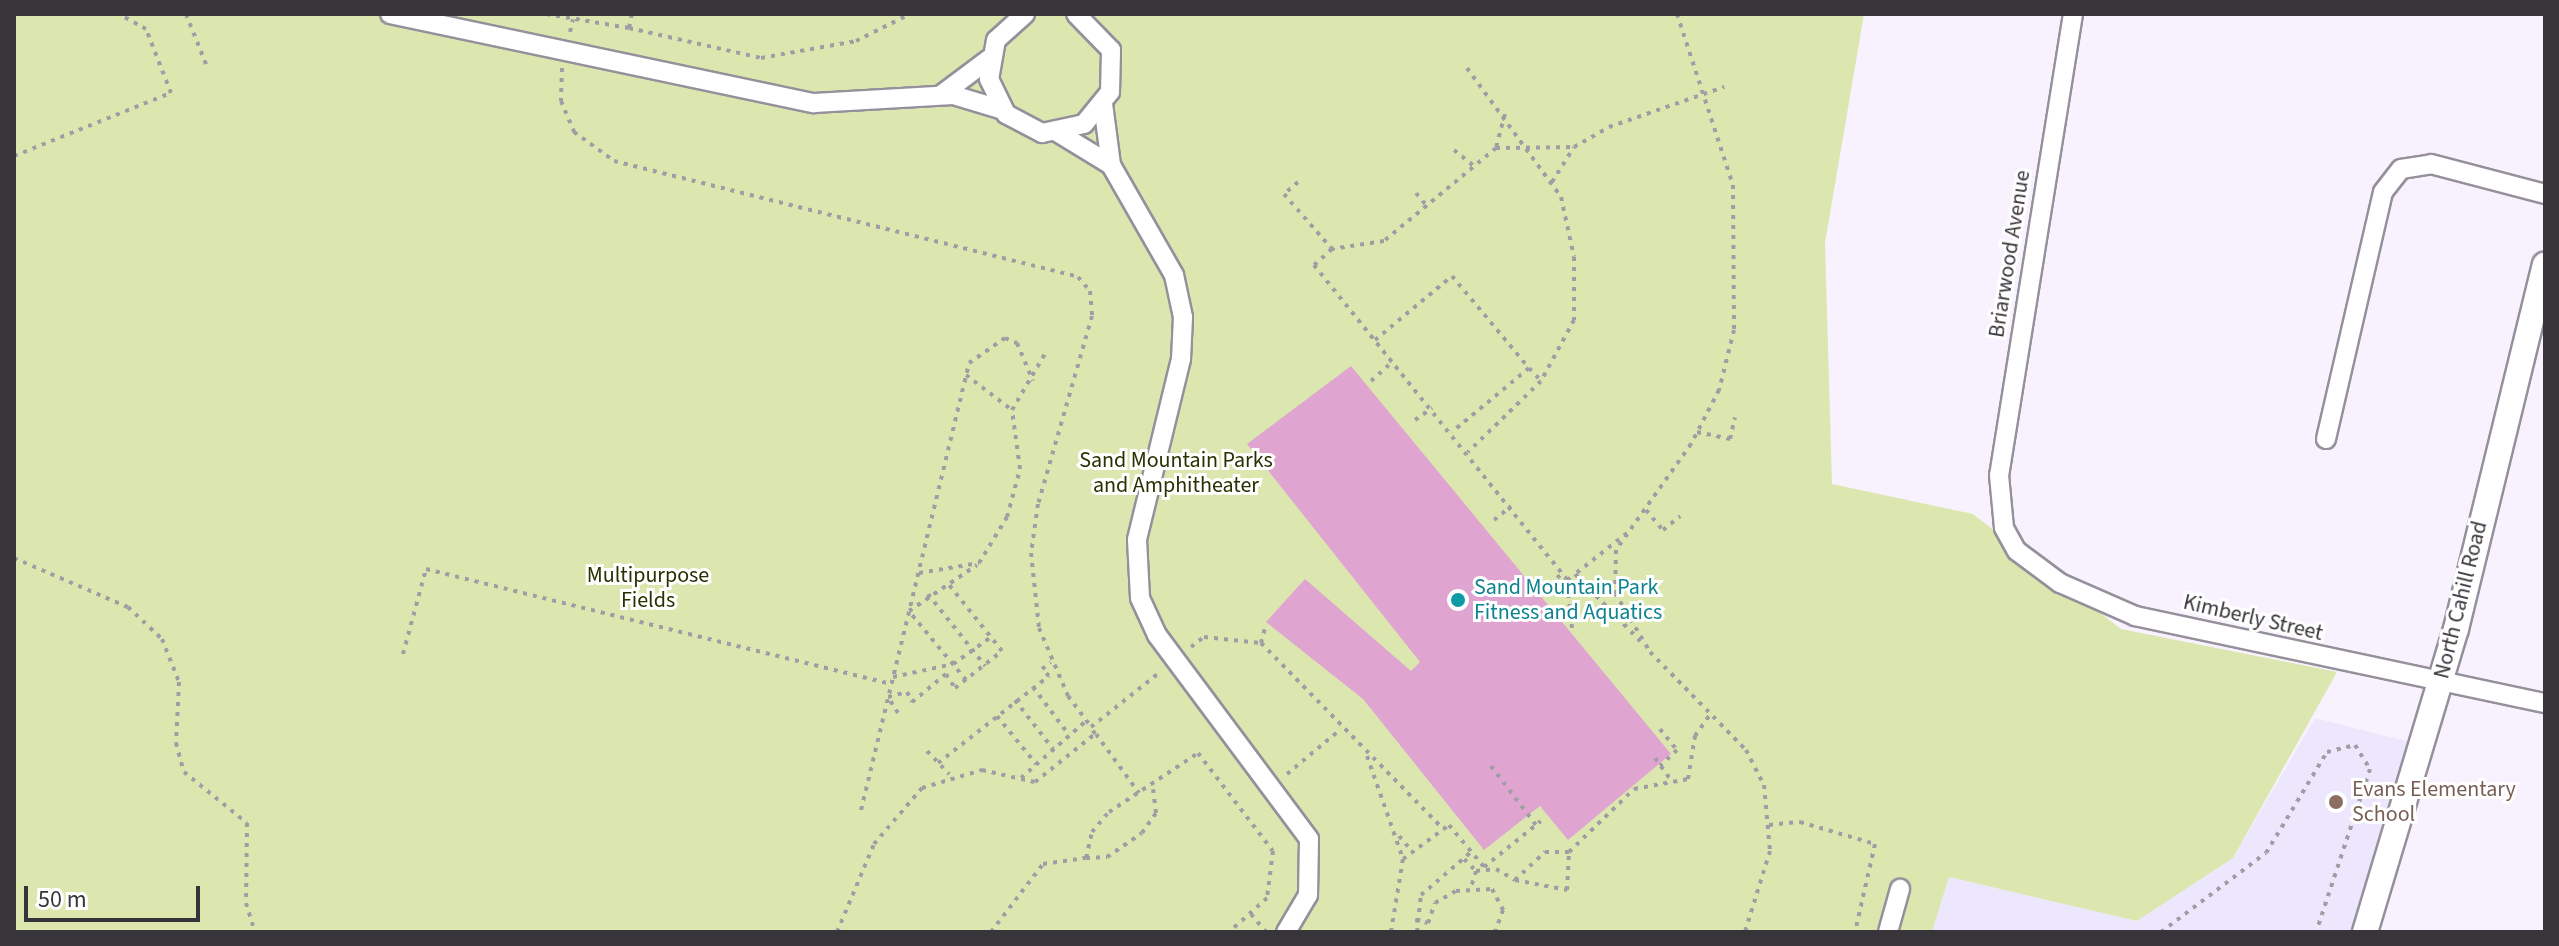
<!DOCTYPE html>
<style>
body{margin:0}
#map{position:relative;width:2559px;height:946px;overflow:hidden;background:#f8f2ff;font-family:"Source Sans 3",sans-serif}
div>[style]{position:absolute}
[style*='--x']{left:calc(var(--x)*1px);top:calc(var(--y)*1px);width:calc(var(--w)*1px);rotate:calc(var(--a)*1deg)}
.education>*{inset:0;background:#ede7fd}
.green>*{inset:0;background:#dce7b0}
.building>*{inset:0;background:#dfa5d0}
.path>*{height:4px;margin-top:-2px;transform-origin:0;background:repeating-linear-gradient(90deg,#a19da5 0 4px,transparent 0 10px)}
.roads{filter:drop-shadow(2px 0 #95909b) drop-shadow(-2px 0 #95909b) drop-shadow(0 2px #95909b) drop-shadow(0 -2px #95909b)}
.minor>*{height:18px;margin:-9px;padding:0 9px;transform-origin:9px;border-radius:9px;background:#fff}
.tertiary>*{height:24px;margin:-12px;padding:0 12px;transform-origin:12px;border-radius:12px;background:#fff}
.dots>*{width:22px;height:22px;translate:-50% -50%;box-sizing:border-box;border:4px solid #fff;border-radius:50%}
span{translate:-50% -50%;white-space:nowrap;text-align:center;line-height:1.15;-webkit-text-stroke:6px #fff;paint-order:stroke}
.street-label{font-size:22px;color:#373539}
.park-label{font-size:22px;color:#2a3000}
.culture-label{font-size:22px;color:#0d838f}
.left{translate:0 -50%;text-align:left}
.education-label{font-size:22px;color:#785e54}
.frame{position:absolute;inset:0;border:16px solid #373539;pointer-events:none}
.scale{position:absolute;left:24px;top:886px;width:176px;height:36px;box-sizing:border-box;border:4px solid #373539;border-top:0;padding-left:10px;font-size:24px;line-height:28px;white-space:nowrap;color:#373539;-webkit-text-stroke:6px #fff;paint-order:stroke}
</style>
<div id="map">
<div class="education">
<div style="clip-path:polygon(2315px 718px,2422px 745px,2365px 932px,1932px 932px,1949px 877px,2137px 921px,2233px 858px)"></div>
</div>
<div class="green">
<div style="clip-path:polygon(14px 14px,1864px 14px,1825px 243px,1832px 484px,1973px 514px,2121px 629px,2337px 672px,2233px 858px,2137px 921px,1949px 877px,1932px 932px,14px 932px)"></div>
</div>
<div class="building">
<div style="clip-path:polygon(1351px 366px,1671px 754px,1568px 840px,1540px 806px,1484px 850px,1363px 699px,1266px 622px,1305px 579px,1411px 671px,1420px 662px,1247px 444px)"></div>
</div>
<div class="path">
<div style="--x:186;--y:14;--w:54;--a:68.2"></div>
<div style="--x:546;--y:14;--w:84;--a:9.6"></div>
<div style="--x:632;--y:14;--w:14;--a:102"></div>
<div style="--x:629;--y:28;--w:135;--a:12.8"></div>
<div style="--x:761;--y:58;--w:97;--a:-10.1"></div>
<div style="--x:856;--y:41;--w:60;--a:-26.6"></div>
<div style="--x:1677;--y:14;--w:180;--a:71.9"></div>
<div style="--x:1733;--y:185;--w:145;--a:89.6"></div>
<div style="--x:1734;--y:330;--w:62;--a:104"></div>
<div style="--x:1719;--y:390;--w:61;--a:117.4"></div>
<div style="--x:1691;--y:444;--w:130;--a:125.3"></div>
<div style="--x:1616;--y:550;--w:43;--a:91.3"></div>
<div style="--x:1615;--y:593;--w:69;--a:59.3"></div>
<div style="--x:1650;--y:652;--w:137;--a:45.6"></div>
<div style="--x:1746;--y:750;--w:39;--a:63"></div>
<div style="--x:1764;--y:785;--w:66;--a:84.8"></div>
<div style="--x:1770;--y:851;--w:85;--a:107.2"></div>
<div style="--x:570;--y:32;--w:13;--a:-77"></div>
<div style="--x:562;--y:68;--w:33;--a:92"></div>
<div style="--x:561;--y:101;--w:34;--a:67"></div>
<div style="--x:574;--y:132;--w:49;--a:35.9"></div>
<div style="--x:614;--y:161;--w:478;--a:14"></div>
<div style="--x:1078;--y:277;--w:18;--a:49"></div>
<div style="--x:1090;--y:291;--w:25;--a:85"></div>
<div style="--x:1092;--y:316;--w:196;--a:106"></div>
<div style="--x:1038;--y:504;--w:49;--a:98.1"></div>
<div style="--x:1031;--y:553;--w:75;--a:83.9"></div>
<div style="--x:1039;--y:628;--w:74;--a:66.9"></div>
<div style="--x:1068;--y:696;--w:39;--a:53"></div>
<div style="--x:1091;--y:727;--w:87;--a:-38.5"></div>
<div style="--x:1467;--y:68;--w:160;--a:53.9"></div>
<div style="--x:1561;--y:197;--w:61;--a:77.8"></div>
<div style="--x:1574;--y:257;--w:63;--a:90"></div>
<div style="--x:1574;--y:320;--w:69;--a:118.4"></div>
<div style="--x:1541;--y:381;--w:102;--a:135.8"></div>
<div style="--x:1505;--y:114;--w:35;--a:105"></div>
<div style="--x:1496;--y:148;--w:146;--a:140.3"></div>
<div style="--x:1384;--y:241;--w:53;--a:171.3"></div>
<div style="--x:1332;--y:249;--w:24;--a:138"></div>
<div style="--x:1314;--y:265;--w:404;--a:51.2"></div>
<div style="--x:1496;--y:148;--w:78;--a:-0.7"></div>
<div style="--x:1574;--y:147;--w:40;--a:-29.7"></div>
<div style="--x:1609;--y:127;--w:122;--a:-19.2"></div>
<div style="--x:1454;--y:150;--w:26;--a:39"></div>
<div style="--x:14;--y:156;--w:169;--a:-21.9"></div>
<div style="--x:171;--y:93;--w:69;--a:-111.3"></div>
<div style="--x:146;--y:29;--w:31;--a:-151"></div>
<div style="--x:1298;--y:182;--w:18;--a:139"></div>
<div style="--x:1284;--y:194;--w:73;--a:48.9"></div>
<div style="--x:1552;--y:182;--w:41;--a:-57.8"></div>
<div style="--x:1416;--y:193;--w:17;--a:50"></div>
<div style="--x:1375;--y:340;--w:100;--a:-39.7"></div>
<div style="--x:1452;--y:276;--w:120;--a:50.1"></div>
<div style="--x:1529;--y:368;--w:100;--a:140.3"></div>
<div style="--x:1529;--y:368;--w:18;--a:47"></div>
<div style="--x:966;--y:375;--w:58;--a:37.3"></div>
<div style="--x:1371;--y:381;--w:30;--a:-42"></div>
<div style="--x:1415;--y:420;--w:21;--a:-35"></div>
<div style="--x:1697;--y:432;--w:34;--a:12"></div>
<div style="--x:1730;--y:439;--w:22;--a:-77"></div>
<div style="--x:1646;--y:510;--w:26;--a:50"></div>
<div style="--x:1663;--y:530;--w:22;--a:-39"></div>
<div style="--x:1494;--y:520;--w:22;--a:-39"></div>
<div style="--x:1627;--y:533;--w:66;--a:141.7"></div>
<div style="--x:1575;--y:574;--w:98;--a:45.8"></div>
<div style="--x:14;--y:558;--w:124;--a:23.3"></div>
<div style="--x:128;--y:607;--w:47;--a:43.3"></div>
<div style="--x:162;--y:639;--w:46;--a:68.4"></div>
<div style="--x:179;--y:682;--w:61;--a:92.8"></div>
<div style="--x:176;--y:743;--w:30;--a:75"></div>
<div style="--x:184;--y:772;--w:81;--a:39"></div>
<div style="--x:247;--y:823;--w:80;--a:90.7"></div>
<div style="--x:246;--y:903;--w:30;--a:73"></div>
<div style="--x:919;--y:573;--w:61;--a:-9.5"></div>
<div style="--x:979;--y:563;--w:54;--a:-58.7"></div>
<div style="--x:1007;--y:517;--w:50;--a:-74.8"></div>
<div style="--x:1020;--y:469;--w:60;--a:-97.7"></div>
<div style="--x:1012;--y:410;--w:67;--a:-59.6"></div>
<div style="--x:1542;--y:591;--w:29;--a:-41"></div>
<div style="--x:928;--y:594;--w:92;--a:51.6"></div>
<div style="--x:1572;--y:628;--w:48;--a:-95.9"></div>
<div style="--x:1567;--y:580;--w:10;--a:-37"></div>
<div style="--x:1261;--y:643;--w:16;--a:-75"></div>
<div style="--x:1191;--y:647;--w:16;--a:-38"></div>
<div style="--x:1204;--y:637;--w:57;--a:6"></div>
<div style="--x:1261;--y:643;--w:260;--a:45.6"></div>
<div style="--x:403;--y:654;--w:88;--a:-74.9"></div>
<div style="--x:426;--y:569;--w:480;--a:13.9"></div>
<div style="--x:893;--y:677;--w:61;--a:-12.2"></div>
<div style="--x:953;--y:664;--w:47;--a:-35.4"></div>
<div style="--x:966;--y:680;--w:89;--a:-129.6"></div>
<div style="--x:909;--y:611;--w:82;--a:-34.1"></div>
<div style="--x:1033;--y:687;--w:60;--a:53.1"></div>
<div style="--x:1015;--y:700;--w:62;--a:52.2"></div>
<div style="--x:898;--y:713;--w:19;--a:-122"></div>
<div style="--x:888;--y:697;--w:20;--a:-15"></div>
<div style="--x:907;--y:692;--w:11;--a:63"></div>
<div style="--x:912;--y:702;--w:44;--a:-39.5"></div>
<div style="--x:946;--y:674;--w:17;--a:57"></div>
<div style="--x:955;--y:688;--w:60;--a:-38.2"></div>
<div style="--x:1002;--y:651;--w:88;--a:-128.6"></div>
<div style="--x:997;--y:716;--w:62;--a:50.9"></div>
<div style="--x:1660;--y:729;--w:27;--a:51"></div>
<div style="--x:1677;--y:750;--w:23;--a:137"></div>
<div style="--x:1096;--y:734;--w:73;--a:53.9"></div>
<div style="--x:927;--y:751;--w:32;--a:46"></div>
<div style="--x:1367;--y:756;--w:109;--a:70.7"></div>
<div style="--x:1655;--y:758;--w:27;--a:54"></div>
<div style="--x:938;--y:763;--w:141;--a:-38.1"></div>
<div style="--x:1049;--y:676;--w:10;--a:-135"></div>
<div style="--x:1042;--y:669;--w:11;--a:-38"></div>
<div style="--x:1491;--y:766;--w:74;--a:52.7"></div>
<div style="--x:1287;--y:774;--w:70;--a:-39.8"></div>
<div style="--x:1021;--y:778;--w:88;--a:-41.3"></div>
<div style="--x:861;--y:810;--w:460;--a:-76.4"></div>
<div style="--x:969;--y:363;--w:44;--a:-34.8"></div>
<div style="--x:1005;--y:338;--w:13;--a:23"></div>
<div style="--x:1017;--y:343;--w:41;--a:67.2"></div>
<div style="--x:1769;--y:825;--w:31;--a:-6"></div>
<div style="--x:1800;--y:822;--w:78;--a:16.3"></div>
<div style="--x:1875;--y:844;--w:90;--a:102.8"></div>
<div style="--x:1399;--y:836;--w:21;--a:49"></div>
<div style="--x:1086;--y:858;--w:21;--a:-3"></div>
<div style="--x:1107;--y:857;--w:42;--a:-34.4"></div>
<div style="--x:1142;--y:833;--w:24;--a:-55"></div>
<div style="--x:1156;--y:813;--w:24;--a:-97"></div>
<div style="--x:1464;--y:859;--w:17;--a:45"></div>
<div style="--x:1476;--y:871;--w:17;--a:107"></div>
<div style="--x:1476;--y:871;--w:20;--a:-6"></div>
<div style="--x:1496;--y:869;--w:22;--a:30"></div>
<div style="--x:1515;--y:880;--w:41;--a:-43"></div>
<div style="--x:1545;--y:852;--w:24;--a:0"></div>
<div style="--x:1569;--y:852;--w:91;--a:-44.1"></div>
<div style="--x:1634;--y:789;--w:55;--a:-10.5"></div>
<div style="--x:1688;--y:779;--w:44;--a:-80.8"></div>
<div style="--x:1695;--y:736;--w:29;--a:-55"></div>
<div style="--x:1515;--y:880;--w:53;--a:10.9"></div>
<div style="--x:1567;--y:890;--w:37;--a:-87"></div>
<div style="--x:1251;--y:914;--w:23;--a:50"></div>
<div style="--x:1415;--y:920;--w:13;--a:13"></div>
<div style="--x:1428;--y:923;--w:21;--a:-71"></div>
<div style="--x:1435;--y:903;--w:24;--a:-30"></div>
<div style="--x:1456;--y:891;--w:36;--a:-3"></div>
<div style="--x:1492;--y:889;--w:24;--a:62"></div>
<div style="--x:1503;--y:910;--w:23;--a:110"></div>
<div style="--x:837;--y:932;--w:95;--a:-67.2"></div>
<div style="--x:874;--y:844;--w:74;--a:-49.4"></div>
<div style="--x:922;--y:788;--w:63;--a:-16.7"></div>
<div style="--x:982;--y:770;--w:54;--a:12.8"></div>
<div style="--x:1035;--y:782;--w:77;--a:-38.7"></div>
<div style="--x:1095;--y:734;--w:8;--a:-120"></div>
<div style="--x:991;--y:932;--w:86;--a:-52.6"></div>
<div style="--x:1043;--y:864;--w:43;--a:-7.9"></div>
<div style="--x:1086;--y:858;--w:27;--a:-77"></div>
<div style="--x:1092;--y:832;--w:26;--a:-50"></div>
<div style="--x:1109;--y:812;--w:107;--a:-33.5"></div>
<div style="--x:1198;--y:753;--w:123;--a:52.6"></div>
<div style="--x:1273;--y:851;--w:47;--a:97.3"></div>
<div style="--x:1267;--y:898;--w:51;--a:138.2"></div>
<div style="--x:1391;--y:932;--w:74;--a:-80.7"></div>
<div style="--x:1403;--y:859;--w:57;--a:-36.5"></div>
<div style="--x:1449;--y:825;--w:55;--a:50.2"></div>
<div style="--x:1484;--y:867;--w:73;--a:-38.9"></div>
<div style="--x:1417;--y:932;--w:37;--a:-84"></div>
<div style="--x:1421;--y:895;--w:66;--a:-40.7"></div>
<div style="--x:2161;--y:932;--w:131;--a:-37"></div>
<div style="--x:2266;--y:853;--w:118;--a:-58.9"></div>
<div style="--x:2327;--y:752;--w:29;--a:-14"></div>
<div style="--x:2355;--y:745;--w:28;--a:58"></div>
<div style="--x:2370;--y:769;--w:172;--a:108.3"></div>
</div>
<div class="roads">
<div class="minor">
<div style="--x:390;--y:14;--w:433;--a:11.9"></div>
<div style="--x:814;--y:103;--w:139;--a:-3.3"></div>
<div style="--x:953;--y:95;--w:52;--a:16.7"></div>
<div style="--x:1025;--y:14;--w:39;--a:138"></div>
<div style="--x:996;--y:40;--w:40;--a:100"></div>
<div style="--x:989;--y:79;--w:39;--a:64"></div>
<div style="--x:1006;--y:114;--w:41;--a:27.8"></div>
<div style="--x:1042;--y:133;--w:43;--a:-12.1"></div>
<div style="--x:1084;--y:124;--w:41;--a:-50.9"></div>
<div style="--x:1110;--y:92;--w:42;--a:-88.6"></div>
<div style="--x:1111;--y:50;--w:50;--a:-134.2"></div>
<div style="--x:2073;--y:14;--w:467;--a:99.1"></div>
<div style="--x:1999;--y:475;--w:53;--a:84.6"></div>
<div style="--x:2004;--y:528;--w:26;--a:61"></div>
<div style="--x:2017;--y:551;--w:54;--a:36.7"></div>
<div style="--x:2060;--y:583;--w:82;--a:23.7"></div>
<div style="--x:2135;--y:616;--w:419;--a:12"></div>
<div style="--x:941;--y:95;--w:60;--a:-36.9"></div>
<div style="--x:1103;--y:104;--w:62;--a:82.5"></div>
<div style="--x:1111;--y:165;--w:127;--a:60.2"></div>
<div style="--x:1174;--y:275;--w:43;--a:77.9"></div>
<div style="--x:1183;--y:317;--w:42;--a:92.7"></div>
<div style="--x:1181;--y:359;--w:186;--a:103.7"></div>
<div style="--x:1137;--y:540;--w:58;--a:87"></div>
<div style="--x:1140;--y:598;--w:41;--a:65.3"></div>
<div style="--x:1157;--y:635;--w:254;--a:53.3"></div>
<div style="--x:1309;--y:839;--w:56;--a:91"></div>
<div style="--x:1308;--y:895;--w:43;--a:120.7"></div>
<div style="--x:1057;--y:132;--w:63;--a:31.4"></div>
<div style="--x:2326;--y:439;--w:253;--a:-77"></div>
<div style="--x:2383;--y:192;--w:29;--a:-52"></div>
<div style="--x:2401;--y:169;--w:30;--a:-9"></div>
<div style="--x:2431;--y:164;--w:118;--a:14.7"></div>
<div style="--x:1888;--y:932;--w:45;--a:-74.4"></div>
</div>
<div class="tertiary">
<div style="--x:2365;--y:932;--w:316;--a:-73.3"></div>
<div style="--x:2456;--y:629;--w:375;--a:-76.3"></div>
</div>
</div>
<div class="dots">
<div style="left:1458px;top:600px;background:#0f9aa8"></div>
<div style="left:2336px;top:802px;background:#8d6e63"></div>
</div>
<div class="street-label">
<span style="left:2010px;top:254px;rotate:-81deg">Briarwood Avenue</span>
<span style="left:2461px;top:600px;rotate:-76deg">North Cahill Road</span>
<span style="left:2253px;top:618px;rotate:13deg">Kimberly Street</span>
</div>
<div class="park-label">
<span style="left:1176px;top:473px">Sand Mountain Parks<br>and Amphitheater</span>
<span style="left:648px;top:588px">Multipurpose<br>Fields</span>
</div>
<div class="culture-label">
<span class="left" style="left:1474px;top:600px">Sand Mountain Park<br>Fitness and Aquatics</span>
</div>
<div class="education-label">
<span class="left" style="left:2352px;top:802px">Evans Elementary<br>School</span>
</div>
<div class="frame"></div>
<div class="scale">50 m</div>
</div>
